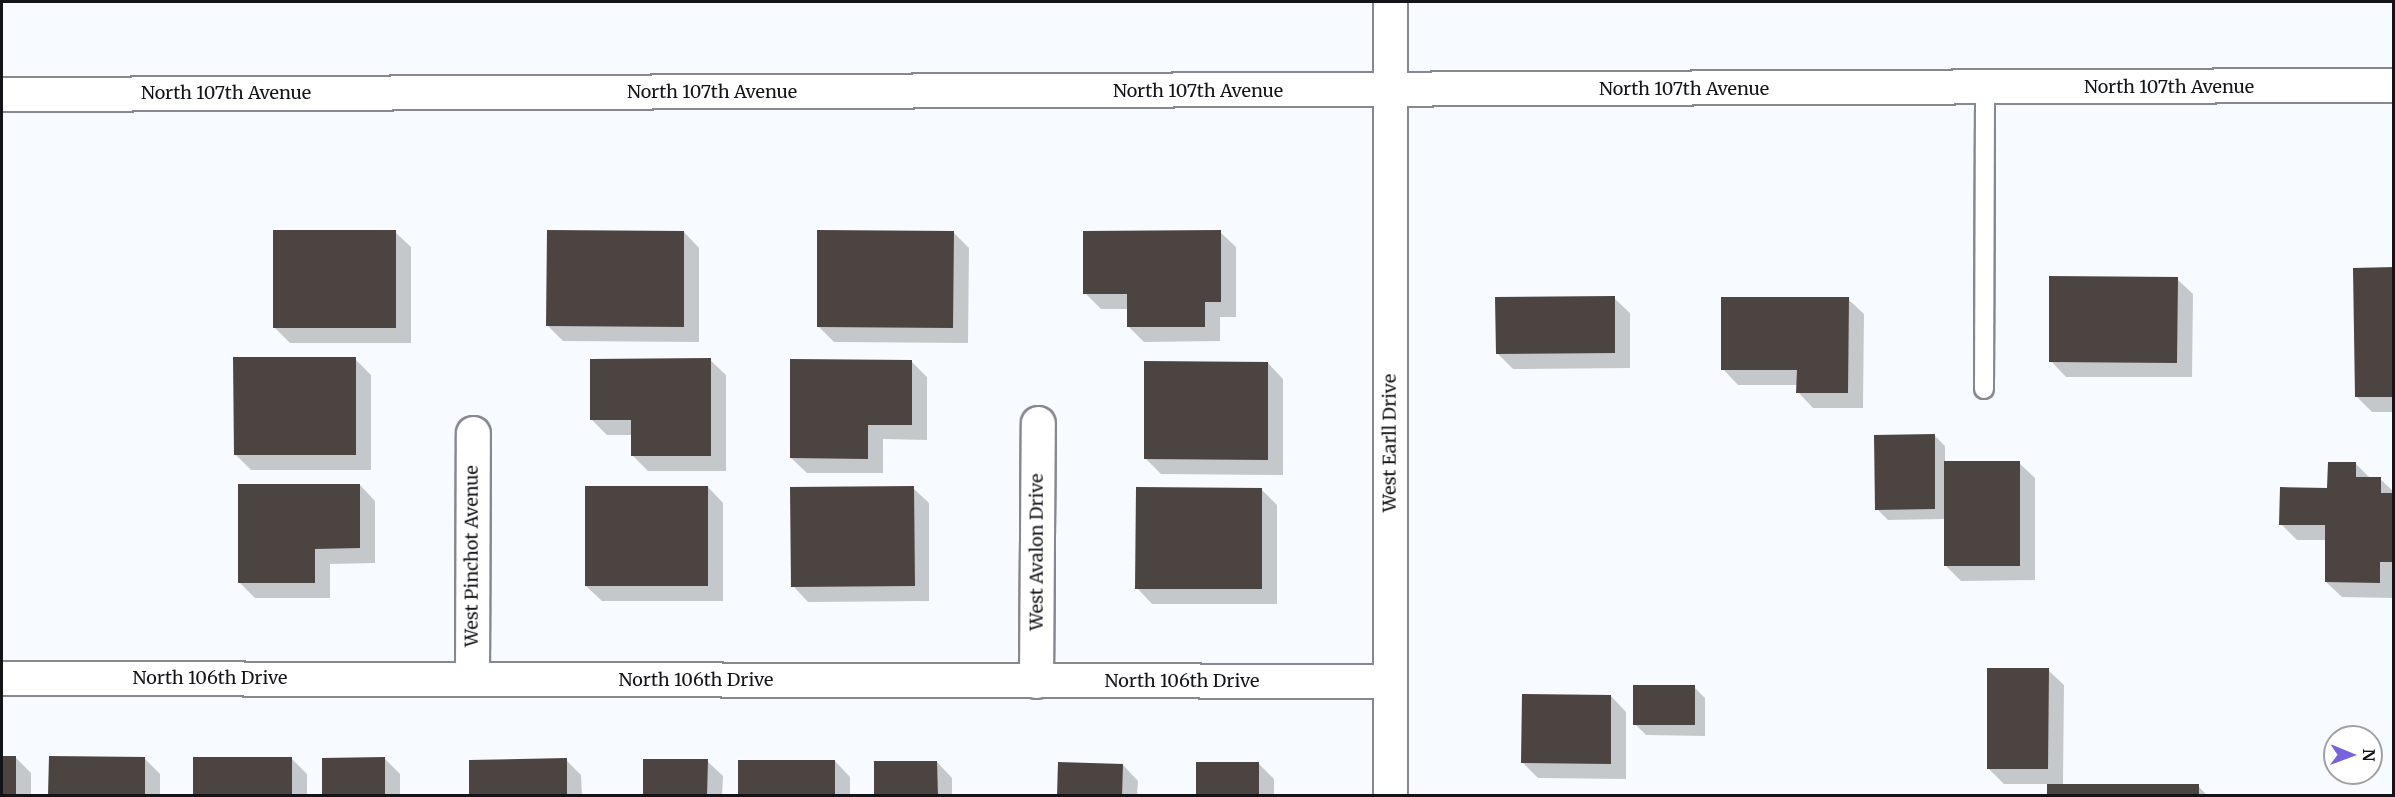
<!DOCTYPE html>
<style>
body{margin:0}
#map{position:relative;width:2395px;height:797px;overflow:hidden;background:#f7fafe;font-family:Merriweather,serif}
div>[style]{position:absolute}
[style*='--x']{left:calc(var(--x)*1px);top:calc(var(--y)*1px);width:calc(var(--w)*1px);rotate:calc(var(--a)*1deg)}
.shadow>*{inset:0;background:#0003}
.building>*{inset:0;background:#4b4440}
.roads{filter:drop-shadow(2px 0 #85888f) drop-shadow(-2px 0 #85888f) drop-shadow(0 2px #85888f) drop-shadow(0 -2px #85888f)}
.lane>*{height:18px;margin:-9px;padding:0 9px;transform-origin:9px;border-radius:9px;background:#fff}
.street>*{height:33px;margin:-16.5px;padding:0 16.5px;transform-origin:16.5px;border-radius:16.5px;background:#fff}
.secondary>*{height:33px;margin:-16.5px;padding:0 16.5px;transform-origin:16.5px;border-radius:16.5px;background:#fff}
span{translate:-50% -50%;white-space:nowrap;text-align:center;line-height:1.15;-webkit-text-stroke:6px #fff;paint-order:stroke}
.street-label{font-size:18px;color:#131417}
.frame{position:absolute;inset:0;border:3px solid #131417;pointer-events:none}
.north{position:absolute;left:2323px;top:725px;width:60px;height:60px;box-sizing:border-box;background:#fff;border:2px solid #a1a1a2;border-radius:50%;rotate:91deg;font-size:16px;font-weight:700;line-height:24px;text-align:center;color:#131417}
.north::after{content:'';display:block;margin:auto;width:21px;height:27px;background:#7862dd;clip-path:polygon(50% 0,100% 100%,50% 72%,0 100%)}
</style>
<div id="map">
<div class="shadow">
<div style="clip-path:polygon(395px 232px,411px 247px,411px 343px,290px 343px,275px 328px)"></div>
<div style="clip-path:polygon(684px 232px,699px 248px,699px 342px,563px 341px,548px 326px)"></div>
<div style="clip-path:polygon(953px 232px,969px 248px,968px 343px,834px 342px,819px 327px)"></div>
<div style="clip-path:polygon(1220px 232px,1236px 247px,1236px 317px,1220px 317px,1220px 341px,1144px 342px,1129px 327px,1129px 309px,1101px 309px,1085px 293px)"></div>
<div style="clip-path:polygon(2394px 269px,2394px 412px,2372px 412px,2356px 396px)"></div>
<div style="clip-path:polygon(2177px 279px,2193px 294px,2192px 377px,2066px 377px,2051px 361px)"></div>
<div style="clip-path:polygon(1614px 298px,1630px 313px,1630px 368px,1513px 369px,1497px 353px)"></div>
<div style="clip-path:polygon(1848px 299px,1864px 314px,1863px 408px,1813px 408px,1798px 392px,1798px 385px,1738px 385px,1723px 369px)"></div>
<div style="clip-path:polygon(355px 359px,371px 375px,371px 470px,251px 470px,235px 454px)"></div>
<div style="clip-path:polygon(710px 360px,726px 375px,726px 471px,648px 471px,633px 456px,633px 435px,607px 435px,592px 420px)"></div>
<div style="clip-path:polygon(912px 362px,927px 377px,927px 440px,883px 439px,883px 473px,807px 473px,791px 458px)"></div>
<div style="clip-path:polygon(1268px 363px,1283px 379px,1283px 475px,1161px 474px,1146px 459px)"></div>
<div style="clip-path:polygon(1934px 435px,1945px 446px,1945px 462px,2019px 463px,2035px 478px,2035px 580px,1961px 581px,1945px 565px,1945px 519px,1888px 520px,1877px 509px)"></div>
<div style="clip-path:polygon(2355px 463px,2371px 479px,2380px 479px,2394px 492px,2394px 598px,2342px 597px,2326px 582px,2326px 540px,2297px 540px,2281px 524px,2329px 490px)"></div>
<div style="clip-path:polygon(360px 485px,375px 501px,375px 563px,330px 564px,330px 598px,255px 598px,240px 583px)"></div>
<div style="clip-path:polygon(708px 487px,723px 503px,723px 601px,602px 601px,586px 586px)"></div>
<div style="clip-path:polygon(913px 488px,929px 503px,929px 601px,808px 602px,793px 586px)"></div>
<div style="clip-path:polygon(1262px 490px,1277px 505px,1277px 604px,1152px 604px,1137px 588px)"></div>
<div style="clip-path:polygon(2048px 670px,2064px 685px,2063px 785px,2198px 786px,2208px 796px,2049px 796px,2049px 784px,2004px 784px,1989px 769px)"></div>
<div style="clip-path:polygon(1694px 687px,1705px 698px,1705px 736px,1646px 735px,1635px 724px)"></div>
<div style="clip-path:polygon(1611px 696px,1626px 712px,1626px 779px,1538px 778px,1522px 762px)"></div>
<div style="clip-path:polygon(2px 757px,15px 757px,31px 773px,31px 796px,2px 796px)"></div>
<div style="clip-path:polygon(144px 758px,160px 774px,160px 796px,50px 796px)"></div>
<div style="clip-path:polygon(292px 759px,307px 774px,307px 796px,195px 796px)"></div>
<div style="clip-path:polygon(385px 759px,400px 774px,400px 796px,324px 796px)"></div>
<div style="clip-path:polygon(566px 760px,581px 775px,582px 796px,471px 796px)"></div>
<div style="clip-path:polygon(707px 761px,723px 776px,722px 796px,645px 796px)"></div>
<div style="clip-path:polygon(835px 761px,850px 777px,850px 796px,740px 796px)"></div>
<div style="clip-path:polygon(937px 762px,952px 778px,952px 796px,876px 796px)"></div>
<div style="clip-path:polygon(1258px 763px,1274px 779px,1274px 796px,1197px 796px)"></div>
<div style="clip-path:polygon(1123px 765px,1138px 781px,1137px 796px,1058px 796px)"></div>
</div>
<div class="building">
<div style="clip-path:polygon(273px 230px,396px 230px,396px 328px,273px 328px)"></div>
<div style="clip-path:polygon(547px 230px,684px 231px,684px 327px,546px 326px)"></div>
<div style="clip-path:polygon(817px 230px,954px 231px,953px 328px,817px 327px)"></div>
<div style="clip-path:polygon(1221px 230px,1221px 302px,1205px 302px,1205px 327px,1127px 327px,1127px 294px,1083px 294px,1083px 231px)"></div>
<div style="clip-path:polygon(2394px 267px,2394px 397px,2355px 397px,2353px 268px)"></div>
<div style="clip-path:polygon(2049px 276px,2178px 277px,2177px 363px,2049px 362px)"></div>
<div style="clip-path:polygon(1615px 296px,1615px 353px,1496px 354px,1495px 297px)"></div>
<div style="clip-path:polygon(1721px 297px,1849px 297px,1848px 393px,1796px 393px,1797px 370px,1721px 370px)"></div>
<div style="clip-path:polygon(233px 357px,356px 357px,356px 455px,234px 455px)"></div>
<div style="clip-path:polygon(711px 358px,711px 456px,631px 456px,631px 420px,590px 420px,590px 359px)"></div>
<div style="clip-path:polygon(790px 359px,912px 360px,912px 425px,868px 425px,868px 459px,790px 458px)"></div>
<div style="clip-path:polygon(1144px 361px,1268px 362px,1268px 460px,1144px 459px)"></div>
<div style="clip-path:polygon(1935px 434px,1935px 509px,1875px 510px,1874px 435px)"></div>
<div style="clip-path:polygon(1944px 461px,2020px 461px,2020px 566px,1944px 566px)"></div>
<div style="clip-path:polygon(2328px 462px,2356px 462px,2356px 477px,2381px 477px,2381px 493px,2394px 493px,2394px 562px,2380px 562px,2380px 583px,2325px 582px,2325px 525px,2279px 525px,2280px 487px,2327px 488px)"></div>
<div style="clip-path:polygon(238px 484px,360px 484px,360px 548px,315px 549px,315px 583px,238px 583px)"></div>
<div style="clip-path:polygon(585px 486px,708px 486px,708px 586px,585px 586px)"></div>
<div style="clip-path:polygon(914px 486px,915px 586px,791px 587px,790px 487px)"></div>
<div style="clip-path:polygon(1136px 487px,1262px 488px,1262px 589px,1135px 589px)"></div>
<div style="clip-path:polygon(1987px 668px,2049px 668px,2048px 769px,1987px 769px)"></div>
<div style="clip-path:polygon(1633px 685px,1695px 685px,1695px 725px,1633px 725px)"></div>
<div style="clip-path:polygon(1522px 694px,1611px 695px,1611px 764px,1521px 763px)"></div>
<div style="clip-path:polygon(2px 756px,16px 756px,16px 796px,2px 796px)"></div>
<div style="clip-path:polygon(49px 756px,145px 757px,145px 796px,48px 796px)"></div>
<div style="clip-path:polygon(193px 757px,292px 757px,292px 796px,193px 796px)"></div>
<div style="clip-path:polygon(385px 757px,385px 796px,322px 796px,322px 758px)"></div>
<div style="clip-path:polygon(567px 758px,567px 796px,469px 796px,469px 760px)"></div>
<div style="clip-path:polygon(643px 759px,708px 759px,707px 796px,643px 796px)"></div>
<div style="clip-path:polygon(738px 760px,835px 760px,835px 796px,738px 796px)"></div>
<div style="clip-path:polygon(874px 761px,937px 761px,938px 796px,874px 796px)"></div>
<div style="clip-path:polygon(1058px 762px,1123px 764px,1122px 796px,1057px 796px)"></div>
<div style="clip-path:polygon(1196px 762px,1259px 762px,1259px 796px,1196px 796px)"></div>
<div style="clip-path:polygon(2047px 784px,2199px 784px,2199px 796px,2047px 796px)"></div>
</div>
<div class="roads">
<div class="lane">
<div style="--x:1984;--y:389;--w:301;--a:-89.8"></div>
</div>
<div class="street">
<div style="--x:1390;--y:91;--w:705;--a:90"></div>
<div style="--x:2;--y:678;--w:1388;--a:0.12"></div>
<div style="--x:472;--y:679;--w:246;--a:-89.8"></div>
<div style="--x:1036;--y:681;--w:258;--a:-89.6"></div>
</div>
<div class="secondary">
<div style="--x:1390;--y:91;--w:89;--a:-90"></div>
<div style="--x:2;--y:94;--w:2392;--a:-0.22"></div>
</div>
</div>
<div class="street-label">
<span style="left:2169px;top:87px">North 107th Avenue</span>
<span style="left:1684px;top:89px">North 107th Avenue</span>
<span style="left:1198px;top:91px">North 107th Avenue</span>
<span style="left:712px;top:92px">North 107th Avenue</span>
<span style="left:226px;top:93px">North 107th Avenue</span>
<span style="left:1390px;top:443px;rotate:-90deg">West Earll Drive</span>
<span style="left:1037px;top:552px;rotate:-90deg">West Avalon Drive</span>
<span style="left:472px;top:556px;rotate:-90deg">West Pinchot Avenue</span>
<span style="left:210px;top:678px">North 106th Drive</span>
<span style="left:696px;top:680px">North 106th Drive</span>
<span style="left:1182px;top:681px">North 106th Drive</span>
</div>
<div class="frame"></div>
<div class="north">N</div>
</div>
